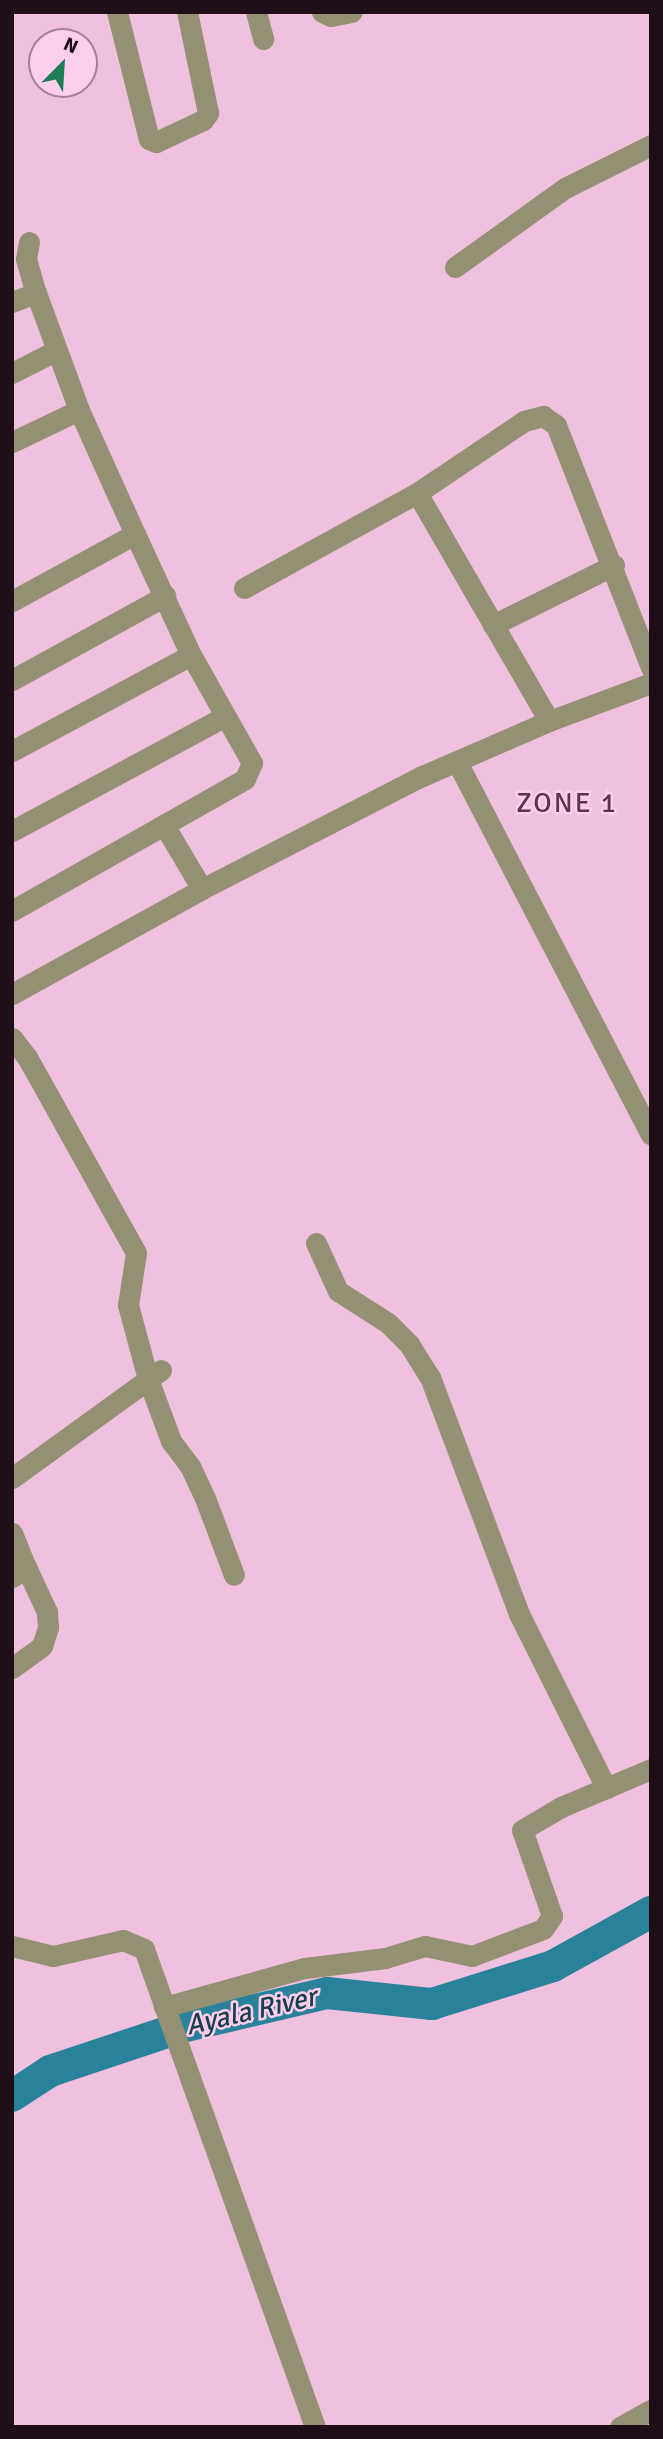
<!DOCTYPE html>
<style>
body{margin:0}
#map{position:relative;width:663px;height:2439px;overflow:hidden;background:#efc1de;font-family:Signika,sans-serif}
div>[style]{position:absolute}
[style*='--x']{left:calc(var(--x)*1px);top:calc(var(--y)*1px);width:calc(var(--w)*1px);rotate:calc(var(--a)*1deg)}
.river>*{height:32px;margin:-16px;padding:0 16px;transform-origin:16px;border-radius:16px;background:#2a829a}
.minor>*{height:21px;margin:-10.5px;padding:0 10.5px;transform-origin:10.5px;border-radius:10.5px;background:#949074}
span{translate:-50% -50%;white-space:nowrap;text-align:center;line-height:1.15;-webkit-text-stroke:5px #fcceeb;paint-order:stroke}
.neighbourhood-label{font-size:28px;color:#5a354e;letter-spacing:2px}
.water-label{font-size:28px;color:#1a404c;font-style:italic}
.frame{position:absolute;inset:0;border:14px solid #1d0e18;pointer-events:none}
.north{position:absolute;left:28px;top:28px;width:70px;height:70px;box-sizing:border-box;background:#fcceeb;border:2px solid #a38197;border-radius:50%;rotate:24deg;font-size:19px;font-weight:700;line-height:28px;text-align:center;color:#1d0e18}
.north::after{content:'';display:block;margin:auto;width:24px;height:32px;background:#1d7d54;clip-path:polygon(50% 0,100% 100%,50% 72%,0 100%)}
</style>
<div id="map">
<div class="river">
<div style="--x:12;--y:2096;--w:45;--a:-33.3"></div>
<div style="--x:50;--y:2071;--w:139;--a:-18.4"></div>
<div style="--x:182;--y:2027;--w:149;--a:-13.2"></div>
<div style="--x:327;--y:1993;--w:106;--a:6"></div>
<div style="--x:432;--y:2004;--w:127;--a:-17.4"></div>
<div style="--x:553;--y:1966;--w:112;--a:-28.9"></div>
</div>
<div class="minor">
<div style="--x:117;--y:12;--w:131;--a:75.9"></div>
<div style="--x:149;--y:139;--w:8;--a:23"></div>
<div style="--x:156;--y:142;--w:52;--a:-25.1"></div>
<div style="--x:203;--y:120;--w:9;--a:-54"></div>
<div style="--x:208;--y:113;--w:103;--a:-101.7"></div>
<div style="--x:256;--y:12;--w:28;--a:75"></div>
<div style="--x:322;--y:12;--w:10;--a:24"></div>
<div style="--x:331;--y:16;--w:21;--a:-11"></div>
<div style="--x:29;--y:242;--w:17;--a:100"></div>
<div style="--x:26;--y:259;--w:35;--a:74"></div>
<div style="--x:455;--y:267;--w:135;--a:-35.7"></div>
<div style="--x:565;--y:188;--w:96;--a:-26.6"></div>
<div style="--x:12;--y:302;--w:26;--a:-21"></div>
<div style="--x:36;--y:293;--w:125;--a:69.8"></div>
<div style="--x:79;--y:410;--w:136;--a:65.7"></div>
<div style="--x:135;--y:534;--w:133;--a:65.2"></div>
<div style="--x:191;--y:655;--w:124;--a:60.5"></div>
<div style="--x:252;--y:763;--w:17;--a:114"></div>
<div style="--x:245;--y:779;--w:268;--a:150.5"></div>
<div style="--x:12;--y:373;--w:48;--a:-27.1"></div>
<div style="--x:12;--y:442;--w:74;--a:-25.5"></div>
<div style="--x:417;--y:493;--w:263;--a:59.9"></div>
<div style="--x:244;--y:588;--w:197;--a:-28.8"></div>
<div style="--x:417;--y:493;--w:129;--a:-33.9"></div>
<div style="--x:524;--y:421;--w:20;--a:-15"></div>
<div style="--x:543;--y:416;--w:16;--a:35"></div>
<div style="--x:556;--y:425;--w:261;--a:68.6"></div>
<div style="--x:12;--y:601;--w:140;--a:-28.6"></div>
<div style="--x:493;--y:625;--w:135;--a:-26.4"></div>
<div style="--x:12;--y:680;--w:175;--a:-28.8"></div>
<div style="--x:12;--y:751;--w:203;--a:-28.2"></div>
<div style="--x:457;--y:762;--w:420;--a:62.5"></div>
<div style="--x:164;--y:825;--w:74;--a:59.3"></div>
<div style="--x:12;--y:831;--w:241;--a:-28.3"></div>
<div style="--x:12;--y:994;--w:217;--a:-28.9"></div>
<div style="--x:202;--y:889;--w:245;--a:-27.2"></div>
<div style="--x:420;--y:777;--w:141;--a:-23.5"></div>
<div style="--x:549;--y:721;--w:109;--a:-20.4"></div>
<div style="--x:12;--y:1038;--w:24;--a:52"></div>
<div style="--x:27;--y:1057;--w:224;--a:60.9"></div>
<div style="--x:136;--y:1253;--w:53;--a:98.7"></div>
<div style="--x:128;--y:1305;--w:77;--a:74.9"></div>
<div style="--x:148;--y:1379;--w:66;--a:69.6"></div>
<div style="--x:171;--y:1441;--w:31;--a:53"></div>
<div style="--x:190;--y:1466;--w:35;--a:65"></div>
<div style="--x:205;--y:1498;--w:82;--a:69.4"></div>
<div style="--x:316;--y:1243;--w:53;--a:65.4"></div>
<div style="--x:338;--y:1291;--w:59;--a:32.6"></div>
<div style="--x:388;--y:1323;--w:30;--a:45"></div>
<div style="--x:409;--y:1344;--w:39;--a:58"></div>
<div style="--x:430;--y:1377;--w:253;--a:69.4"></div>
<div style="--x:519;--y:1614;--w:195;--a:63.4"></div>
<div style="--x:12;--y:1478;--w:184;--a:-35.9"></div>
<div style="--x:12;--y:1533;--w:37;--a:68"></div>
<div style="--x:26;--y:1567;--w:17;--a:144"></div>
<div style="--x:12;--y:1668;--w:37;--a:-36"></div>
<div style="--x:42;--y:1646;--w:20;--a:-72"></div>
<div style="--x:48;--y:1627;--w:15;--a:-94"></div>
<div style="--x:47;--y:1612;--w:50;--a:-115"></div>
<div style="--x:12;--y:1946;--w:42;--a:13.7"></div>
<div style="--x:53;--y:1956;--w:72;--a:-12.9"></div>
<div style="--x:123;--y:1940;--w:23;--a:23"></div>
<div style="--x:144;--y:1949;--w:508;--a:70.32"></div>
<div style="--x:164;--y:2007;--w:146;--a:-15.5"></div>
<div style="--x:305;--y:1968;--w:81;--a:-7.1"></div>
<div style="--x:385;--y:1958;--w:42;--a:-16.7"></div>
<div style="--x:425;--y:1946;--w:48;--a:12"></div>
<div style="--x:472;--y:1956;--w:76;--a:-20.8"></div>
<div style="--x:543;--y:1929;--w:16;--a:-55"></div>
<div style="--x:552;--y:1916;--w:91;--a:-109.2"></div>
<div style="--x:522;--y:1830;--w:45;--a:-30.5"></div>
<div style="--x:561;--y:1807;--w:98;--a:-22.9"></div>
<div style="--x:620;--y:2427;--w:35;--a:-29"></div>
</div>
<div class="neighbourhood-label">
<span style="left:567px;top:803px">ZONE 1</span>
</div>
<div class="water-label">
<span style="left:251px;top:2011px;rotate:-13deg">Ayala River</span>
</div>
<div class="frame"></div>
<div class="north">N</div>
</div>
